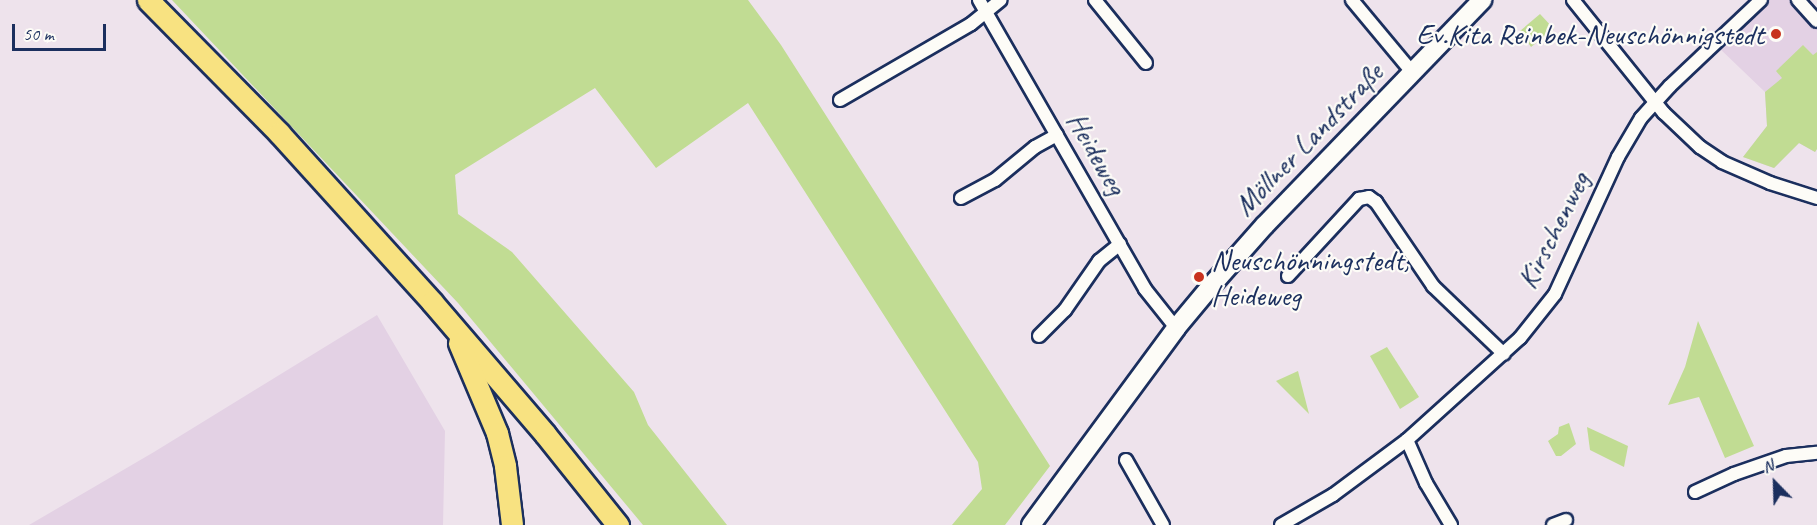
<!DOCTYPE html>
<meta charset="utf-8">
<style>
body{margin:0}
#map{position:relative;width:1817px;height:525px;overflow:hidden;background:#eee3ec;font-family:Caveat,sans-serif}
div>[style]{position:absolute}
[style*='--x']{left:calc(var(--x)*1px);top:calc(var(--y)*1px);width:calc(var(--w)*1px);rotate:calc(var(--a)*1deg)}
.built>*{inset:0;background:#e3d1e4}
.green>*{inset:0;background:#c1dc93}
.roads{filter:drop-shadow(2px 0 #1b2f5e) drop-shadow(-2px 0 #1b2f5e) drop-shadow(0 2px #1b2f5e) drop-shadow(0 -2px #1b2f5e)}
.minor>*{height:12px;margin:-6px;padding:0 6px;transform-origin:6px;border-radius:6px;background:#fdfcf7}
.secondary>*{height:18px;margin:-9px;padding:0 9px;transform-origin:9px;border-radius:9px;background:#fdfcf7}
.trunk>*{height:21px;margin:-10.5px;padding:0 10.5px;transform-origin:10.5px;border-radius:10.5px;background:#f8e281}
.dots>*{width:16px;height:16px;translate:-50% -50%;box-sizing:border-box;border:3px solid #fdfcf7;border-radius:50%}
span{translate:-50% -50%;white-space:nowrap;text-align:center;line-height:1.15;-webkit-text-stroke:4.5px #fdfcf7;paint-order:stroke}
.poi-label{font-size:30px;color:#1b2f5e}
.right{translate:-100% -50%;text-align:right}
.left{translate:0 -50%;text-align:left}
.street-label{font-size:30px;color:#1b2f5e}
.north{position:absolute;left:1745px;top:453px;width:60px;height:60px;-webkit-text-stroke:4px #fdfcf7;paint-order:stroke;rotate:337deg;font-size:16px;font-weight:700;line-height:24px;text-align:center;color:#1b2f5e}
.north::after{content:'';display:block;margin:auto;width:21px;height:27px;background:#1b2f5e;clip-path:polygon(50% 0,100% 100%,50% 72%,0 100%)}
.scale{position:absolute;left:12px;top:24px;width:94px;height:27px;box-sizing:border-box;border:3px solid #1b2f5e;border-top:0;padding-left:8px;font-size:18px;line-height:21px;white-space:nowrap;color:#1b2f5e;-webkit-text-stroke:4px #fdfcf7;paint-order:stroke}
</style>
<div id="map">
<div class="built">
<div style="clip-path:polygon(1765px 0,1795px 0,1817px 24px,1817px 149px,1815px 152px,1799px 143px,1774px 168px,1743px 157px,1767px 126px,1765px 92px,1717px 46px)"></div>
<div style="clip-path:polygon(377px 315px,445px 431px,443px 525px,29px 525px,154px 452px)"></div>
</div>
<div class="green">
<div style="clip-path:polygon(172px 0,748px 0,781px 45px,1050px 466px,1005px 525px,952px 525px,982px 489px,978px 462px,748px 103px,656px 168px,595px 88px,455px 175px,458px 214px,512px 252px,634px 392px,648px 425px,727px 525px,643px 525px,458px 303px)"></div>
<div style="clip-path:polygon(1540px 14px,1554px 29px,1531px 47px,1520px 31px)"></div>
<div style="clip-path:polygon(1803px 45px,1813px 55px,1817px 52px,1817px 149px,1815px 152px,1799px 143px,1774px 168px,1743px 157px,1767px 126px,1765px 92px,1782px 78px,1776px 71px)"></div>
<div style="clip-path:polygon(1698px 321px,1754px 446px,1725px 458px,1699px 397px,1668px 405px,1685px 367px)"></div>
<div style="clip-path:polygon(1387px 347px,1419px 397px,1400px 409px,1370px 356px)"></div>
<div style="clip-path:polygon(1298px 371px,1309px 414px,1276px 381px)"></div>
<div style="clip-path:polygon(1569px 423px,1576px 444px,1561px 456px,1556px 456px,1548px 441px,1558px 434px,1559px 427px)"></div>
<div style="clip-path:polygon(1587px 427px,1628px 446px,1624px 467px,1590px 450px)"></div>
</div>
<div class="roads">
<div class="minor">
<div style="--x:979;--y:0;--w:333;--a:60.1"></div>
<div style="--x:1145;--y:289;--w:50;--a:51.5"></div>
<div style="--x:1095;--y:0;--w:81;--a:51"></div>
<div style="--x:1352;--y:0;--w:94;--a:50.2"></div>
<div style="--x:1573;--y:0;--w:145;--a:51.2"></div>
<div style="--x:1664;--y:113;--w:50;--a:43.4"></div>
<div style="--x:1700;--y:147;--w:27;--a:34"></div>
<div style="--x:1722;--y:162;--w:52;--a:23.6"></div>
<div style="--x:1770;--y:183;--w:49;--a:17.7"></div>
<div style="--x:1798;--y:0;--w:28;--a:48"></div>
<div style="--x:840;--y:100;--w:151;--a:-30.1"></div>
<div style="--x:971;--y:24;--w:38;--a:-39"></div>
<div style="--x:961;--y:198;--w:38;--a:-28"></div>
<div style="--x:995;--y:180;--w:52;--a:-39.5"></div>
<div style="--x:1035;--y:147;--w:25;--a:-29"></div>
<div style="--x:1288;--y:276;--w:105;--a:-47.3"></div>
<div style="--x:1359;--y:199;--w:10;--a:-11"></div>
<div style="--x:1369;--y:197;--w:9;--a:36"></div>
<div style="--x:1376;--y:202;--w:102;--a:55.8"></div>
<div style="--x:1433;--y:286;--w:98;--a:43.8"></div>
<div style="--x:1039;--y:336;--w:37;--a:-45"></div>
<div style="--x:1065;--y:310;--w:60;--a:-55.2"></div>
<div style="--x:1099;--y:261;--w:27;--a:-39"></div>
<div style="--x:1407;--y:440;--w:47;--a:66.2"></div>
<div style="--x:1426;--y:483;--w:49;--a:59.2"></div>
<div style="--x:1126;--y:460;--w:75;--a:60.4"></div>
<div style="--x:1695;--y:492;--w:43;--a:-24.8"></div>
<div style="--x:1734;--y:474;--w:55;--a:-19.1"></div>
<div style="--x:1786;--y:456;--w:31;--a:-6"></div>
<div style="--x:1281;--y:525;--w:60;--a:-30"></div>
<div style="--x:1333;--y:495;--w:92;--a:-36.6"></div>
<div style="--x:1407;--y:440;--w:152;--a:-42.1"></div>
<div style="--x:1520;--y:338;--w:56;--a:-51.5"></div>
<div style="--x:1555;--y:294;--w:151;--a:-65.3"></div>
<div style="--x:1618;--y:157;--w:45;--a:-59.5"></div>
<div style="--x:1641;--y:118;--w:43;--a:-47.8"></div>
<div style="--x:1670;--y:86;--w:125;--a:-43.4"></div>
<div style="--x:1553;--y:525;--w:14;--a:-21"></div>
</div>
<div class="secondary">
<div style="--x:1031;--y:525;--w:245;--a:-53.6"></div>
<div style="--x:1176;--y:328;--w:55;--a:-50.2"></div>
<div style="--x:1211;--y:286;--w:81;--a:-48.5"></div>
<div style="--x:1265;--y:225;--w:313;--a:-46"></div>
</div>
<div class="trunk">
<div style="--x:148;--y:0;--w:187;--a:45.4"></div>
<div style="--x:279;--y:133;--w:228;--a:47.8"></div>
<div style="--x:432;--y:302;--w:174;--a:49.4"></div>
<div style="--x:545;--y:434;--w:117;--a:51.3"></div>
<div style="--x:459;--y:343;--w:98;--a:67.1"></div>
<div style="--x:497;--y:433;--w:34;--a:76"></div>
<div style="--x:505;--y:466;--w:59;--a:83.2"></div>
</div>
</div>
<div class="dots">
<div style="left:1776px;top:34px;background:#c8321e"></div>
<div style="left:1199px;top:277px;background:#c8321e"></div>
</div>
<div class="poi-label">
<span class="right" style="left:1764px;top:34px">Ev.Kita Reinbek-Neuschönnigstedt</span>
<span class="left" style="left:1211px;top:277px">Neuschönningstedt,<br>Heideweg</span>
</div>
<div class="street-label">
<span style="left:1308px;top:139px;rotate:-46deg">Möllner Landstraße</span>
<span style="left:1097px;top:153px;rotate:60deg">Heideweg</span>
<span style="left:1553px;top:230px;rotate:-63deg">Kirschenweg</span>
</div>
<div class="north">N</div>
<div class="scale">50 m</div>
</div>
